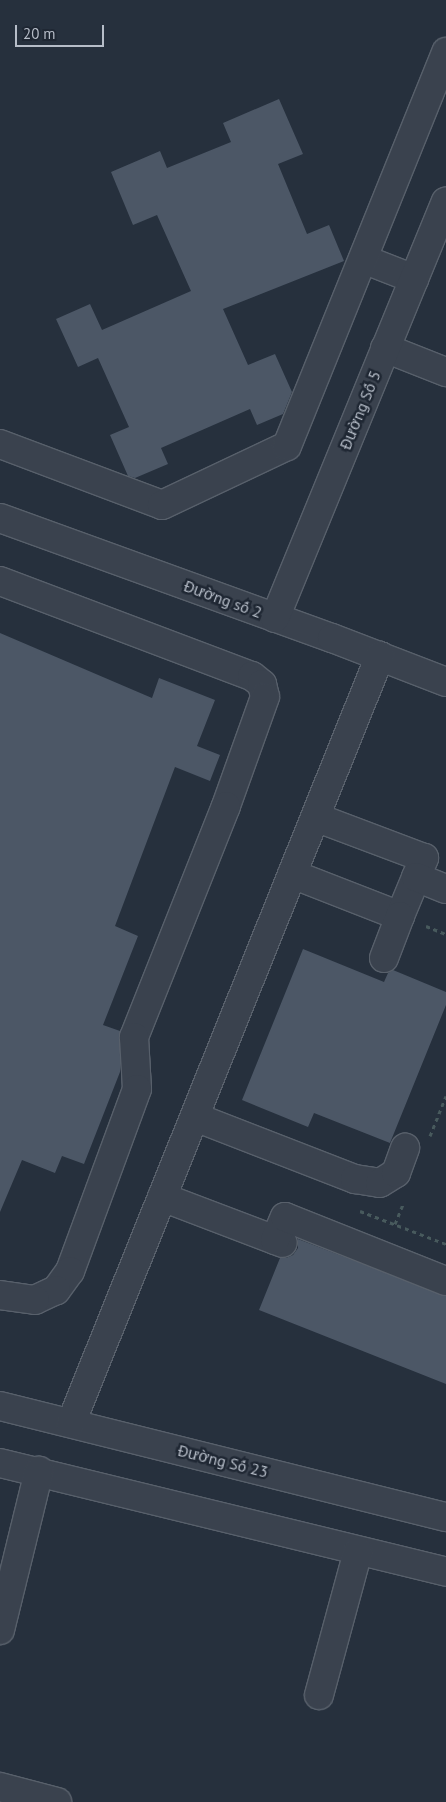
<!DOCTYPE html>
<meta charset="utf-8">
<style>
body{margin:0}
#map{position:relative;width:446px;height:1802px;overflow:hidden;background:#26303d;font-family:"PT Sans",sans-serif}
div>[style]{position:absolute}
[style*='--x']{left:calc(var(--x)*1px);top:calc(var(--y)*1px);width:calc(var(--w)*1px);rotate:calc(var(--a)*1deg)}
.building>*{inset:0;background:#4c5766}
.path>*{height:3px;margin-top:-1.5px;transform-origin:0;background:repeating-linear-gradient(90deg,#485a5d 0 4px,transparent 0 8px)}
.roads{filter:drop-shadow(1px 0 #58606b) drop-shadow(-1px 0 #58606b) drop-shadow(0 1px #58606b) drop-shadow(0 -1px #58606b)}
.minor>*{height:28px;margin:-14px;padding:0 14px;transform-origin:14px;border-radius:14px;background:#3a424e}
span{translate:-50% -50%;white-space:nowrap;text-align:center;line-height:1.15;-webkit-text-stroke:5px #1f2733;paint-order:stroke}
.street-label{font-size:16px;color:#b6bdc8}
.scale{position:absolute;left:15px;top:25px;width:89px;height:22px;box-sizing:border-box;border:2px solid #b6bdc8;border-top:0;padding-left:6px;font-size:15px;line-height:18px;white-space:nowrap;color:#b6bdc8;-webkit-text-stroke:4px #1f2733;paint-order:stroke}
</style>
<div id="map">
<div class="building">
<div style="clip-path:polygon(279px 99px,303px 154px,278px 164px,307px 234px,329px 225px,344px 261px,223px 309px,248px 365px,275px 354px,292px 392px,283px 414px,257px 425px,250px 409px,161px 448px,168px 464px,135px 478px,128px 476px,110px 435px,129px 427px,98px 358px,78px 367px,56px 319px,90px 304px,102px 330px,191px 291px,157px 215px,133px 225px,111px 172px,160px 151px,167px 168px,231px 142px,223px 123px)"></div>
<div style="clip-path:polygon(0 633px,152px 698px,159px 678px,215px 700px,197px 746px,220px 755px,210px 781px,175px 767px,115px 926px,138px 936px,103px 1025px,120px 1031px,120px 1072px,84px 1164px,62px 1156px,55px 1173px,22px 1160px,0 1212px)"></div>
<div style="clip-path:polygon(303px 949px,384px 982px,388px 973px,393px 970px,446px 992px,446px 1005px,390px 1143px,314px 1113px,308px 1127px,242px 1100px)"></div>
<div style="clip-path:polygon(298px 1239px,446px 1296px,446px 1384px,259px 1310px,280px 1258px,286px 1258px,293px 1255px,298px 1248px)"></div>
</div>
<div class="path">
<div style="--x:426;--y:926;--w:22;--a:22"></div>
<div style="--x:430;--y:1136;--w:43;--a:-68.2"></div>
<div style="--x:360;--y:1211;--w:92;--a:21"></div>
<div style="--x:395;--y:1224;--w:22;--a:-68"></div>
</div>
<div class="roads">
<div class="minor">
<div style="--x:363;--y:259;--w:55;--a:21.4"></div>
<div style="--x:385;--y:348;--w:66;--a:21.5"></div>
<div style="--x:0;--y:444;--w:173;--a:20.6"></div>
<div style="--x:162;--y:505;--w:138;--a:-25.3"></div>
<div style="--x:287;--y:446;--w:425;--a:-68"></div>
<div style="--x:0;--y:518;--w:353;--a:19.9"></div>
<div style="--x:332;--y:638;--w:122;--a:21.1"></div>
<div style="--x:0;--y:581;--w:269;--a:20.7"></div>
<div style="--x:252;--y:676;--w:13;--a:39"></div>
<div style="--x:262;--y:684;--w:13;--a:77"></div>
<div style="--x:265;--y:697;--w:116;--a:109.7"></div>
<div style="--x:226;--y:806;--w:249;--a:111.7"></div>
<div style="--x:134;--y:1037;--w:52;--a:86.7"></div>
<div style="--x:137;--y:1089;--w:194;--a:110.2"></div>
<div style="--x:70;--y:1271;--w:24;--a:126"></div>
<div style="--x:56;--y:1290;--w:23;--a:155"></div>
<div style="--x:35;--y:1300;--w:35;--a:-172"></div>
<div style="--x:275;--y:618;--w:450;--a:-67.7"></div>
<div style="--x:292;--y:874;--w:116;--a:21.3"></div>
<div style="--x:400;--y:916;--w:63;--a:-67.5"></div>
<div style="--x:424;--y:858;--w:116;--a:-159.4"></div>
<div style="--x:416;--y:877;--w:32;--a:22"></div>
<div style="--x:384;--y:958;--w:45;--a:-69.1"></div>
<div style="--x:195;--y:1117;--w:172;--a:21.2"></div>
<div style="--x:355;--y:1179;--w:25;--a:9"></div>
<div style="--x:380;--y:1183;--w:19;--a:-32"></div>
<div style="--x:396;--y:1173;--w:27;--a:-70"></div>
<div style="--x:162;--y:1197;--w:129;--a:20.8"></div>
<div style="--x:275;--y:1240;--w:25;--a:-67"></div>
<div style="--x:285;--y:1217;--w:173;--a:21.7"></div>
<div style="--x:0;--y:1406;--w:460;--a:14"></div>
<div style="--x:71;--y:1423;--w:827;--a:-68.06"></div>
<div style="--x:0;--y:1463;--w:459;--a:13.7"></div>
<div style="--x:0;--y:1630;--w:164;--a:-76.2"></div>
<div style="--x:319;--y:1695;--w:149;--a:-74.8"></div>
<div style="--x:0;--y:1787;--w:59;--a:14.7"></div>
</div>
</div>
<div class="street-label">
<span style="left:360px;top:410px;rotate:-68deg">Đường Số 5</span>
<span style="left:223px;top:599px;rotate:20deg">Đường số 2</span>
<span style="left:223px;top:1461px;rotate:14deg">Đường Số 23</span>
</div>
<div class="scale">20 m</div>
</div>
